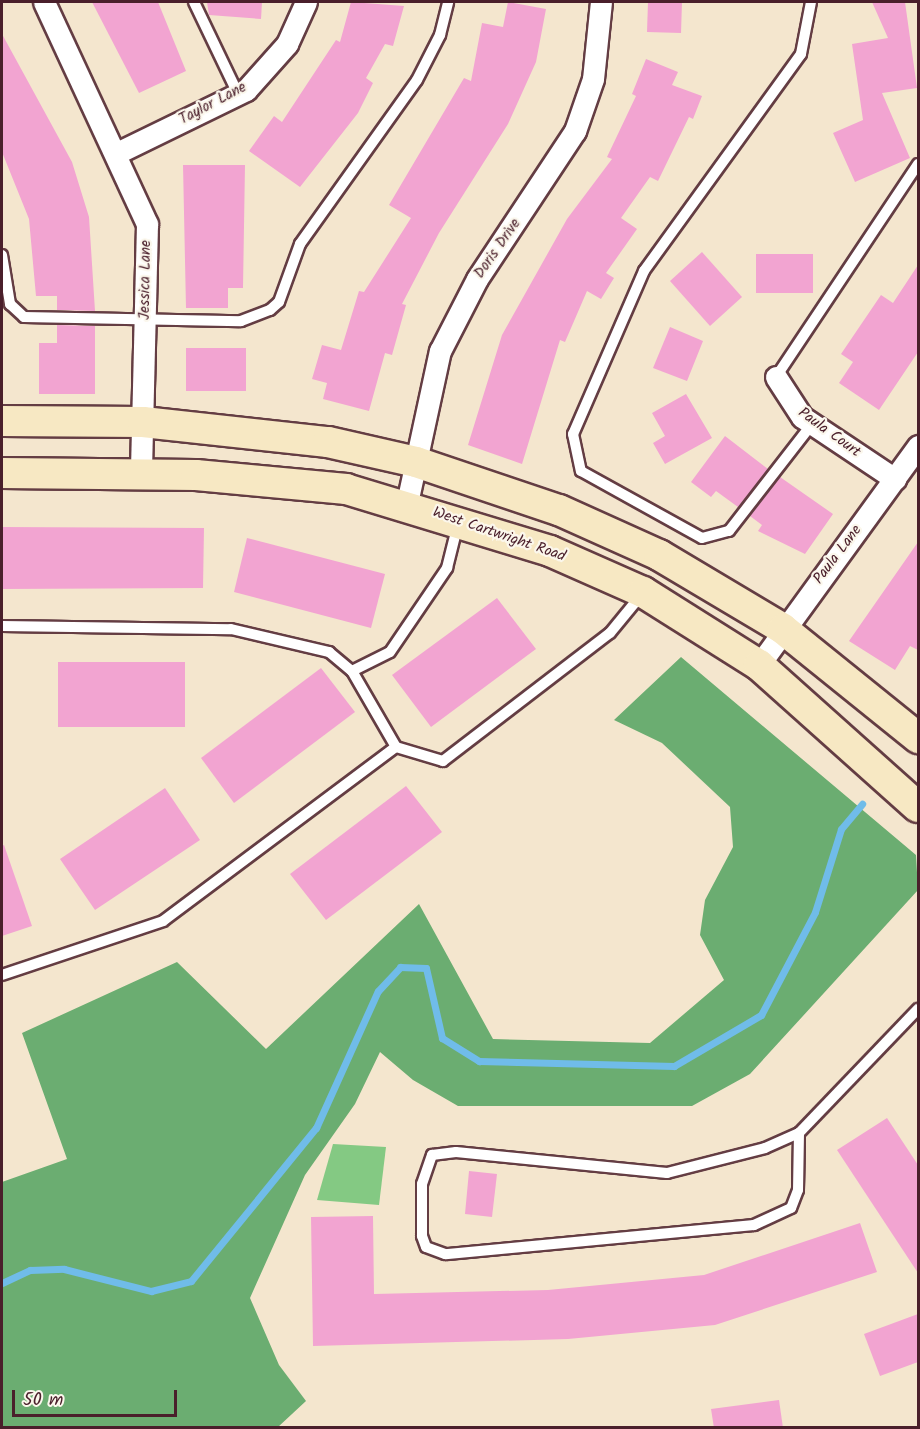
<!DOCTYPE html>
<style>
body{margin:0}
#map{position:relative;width:920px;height:1429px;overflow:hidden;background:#f4e6ce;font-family:Kalam,sans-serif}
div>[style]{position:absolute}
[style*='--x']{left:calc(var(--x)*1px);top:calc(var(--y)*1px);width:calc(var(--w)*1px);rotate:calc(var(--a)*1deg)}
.green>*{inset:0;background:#84c983}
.forest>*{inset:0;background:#6bad71}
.stream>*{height:7px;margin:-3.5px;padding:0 3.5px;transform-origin:3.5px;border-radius:3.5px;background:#70bce9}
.building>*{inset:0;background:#f2a4d1}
.roads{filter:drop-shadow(2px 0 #643d43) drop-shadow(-2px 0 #643d43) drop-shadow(0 2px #643d43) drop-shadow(0 -2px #643d43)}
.lane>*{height:10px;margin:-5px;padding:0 5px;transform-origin:5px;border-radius:5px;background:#fff}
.street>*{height:21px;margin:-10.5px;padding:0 10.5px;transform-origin:10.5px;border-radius:10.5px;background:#fff}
.secondary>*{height:30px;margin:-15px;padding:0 15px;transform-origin:15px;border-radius:15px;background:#f7e8c3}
span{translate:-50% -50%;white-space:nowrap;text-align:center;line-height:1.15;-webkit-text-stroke:4.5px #fbf7ec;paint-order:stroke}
.street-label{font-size:15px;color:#4a1f2b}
.frame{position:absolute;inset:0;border:3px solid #4a1f2b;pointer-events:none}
.scale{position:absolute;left:12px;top:1390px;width:165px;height:27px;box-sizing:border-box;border:3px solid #4a1f2b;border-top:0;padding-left:8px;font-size:18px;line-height:21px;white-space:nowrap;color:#4a1f2b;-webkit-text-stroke:4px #fbf7ec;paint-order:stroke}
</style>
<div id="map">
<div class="green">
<div style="clip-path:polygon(333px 1144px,386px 1147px,379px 1205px,317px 1200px)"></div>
</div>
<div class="forest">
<div style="clip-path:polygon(681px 657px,916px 855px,918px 890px,750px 1074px,692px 1106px,458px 1106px,413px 1080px,380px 1052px,355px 1104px,305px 1175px,250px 1298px,279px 1365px,306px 1401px,278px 1427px,2px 1427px,2px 1182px,67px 1159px,22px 1033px,177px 962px,266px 1049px,419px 904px,493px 1039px,650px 1043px,724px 980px,700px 935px,705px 900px,733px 847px,730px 807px,662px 743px,614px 720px)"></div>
</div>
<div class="stream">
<div style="--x:2;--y:1283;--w:31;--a:-25"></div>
<div style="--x:30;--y:1270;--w:34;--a:-2"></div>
<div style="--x:64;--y:1269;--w:90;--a:14.2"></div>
<div style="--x:151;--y:1291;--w:41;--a:-14"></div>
<div style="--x:191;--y:1281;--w:198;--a:-50.8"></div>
<div style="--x:316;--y:1128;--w:150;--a:-65.7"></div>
<div style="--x:378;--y:991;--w:33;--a:-47"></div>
<div style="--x:400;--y:967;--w:26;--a:2"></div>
<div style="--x:426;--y:968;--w:72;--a:77.1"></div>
<div style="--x:442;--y:1038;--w:44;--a:31.9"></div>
<div style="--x:479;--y:1061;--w:195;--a:1.5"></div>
<div style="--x:674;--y:1066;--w:101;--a:-30.4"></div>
<div style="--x:761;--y:1015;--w:116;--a:-62.3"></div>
<div style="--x:815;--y:912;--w:87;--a:-72.6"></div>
<div style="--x:841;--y:829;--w:33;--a:-50"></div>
</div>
<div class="building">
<div style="clip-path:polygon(92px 2px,158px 2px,186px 71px,139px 93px)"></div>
<div style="clip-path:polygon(207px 2px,262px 2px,261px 19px,209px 15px)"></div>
<div style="clip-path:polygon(351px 2px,404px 6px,393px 46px,385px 44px,366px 78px,373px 83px,358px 113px,300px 187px,249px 151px,274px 116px,282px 122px,336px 40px,340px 42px)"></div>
<div style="clip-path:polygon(508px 2px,546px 9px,536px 62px,508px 124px,439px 233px,402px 304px,406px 305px,392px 355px,385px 353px,369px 411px,323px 399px,327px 383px,312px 379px,322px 345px,341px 350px,359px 291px,364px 292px,411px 218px,389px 205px,464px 78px,471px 81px,482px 23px,503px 27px)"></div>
<div style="clip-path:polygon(648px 2px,682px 2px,681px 33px,647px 32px)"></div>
<div style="clip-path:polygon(872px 2px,905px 2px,917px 88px,882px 93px,910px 158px,855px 182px,833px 133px,863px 120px,852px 44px,888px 38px)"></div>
<div style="clip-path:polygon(2px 34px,72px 162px,89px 217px,95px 311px,57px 310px,57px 296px,36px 296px,29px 219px,2px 152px)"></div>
<div style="clip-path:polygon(646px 59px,678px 72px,672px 85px,702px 96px,693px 119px,689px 117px,658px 181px,650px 177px,621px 218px,637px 229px,606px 273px,614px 278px,601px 299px,587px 291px,565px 342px,560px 340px,522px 464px,468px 445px,502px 335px,567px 219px,612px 159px,607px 157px,636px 96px,632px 94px)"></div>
<div style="clip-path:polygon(183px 165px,245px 165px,243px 288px,228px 288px,228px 308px,186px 308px)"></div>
<div style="clip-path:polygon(702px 252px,742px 297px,710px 326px,670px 281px)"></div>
<div style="clip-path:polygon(756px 254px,813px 254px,813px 293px,756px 293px)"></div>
<div style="clip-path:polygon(918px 265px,918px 352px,879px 410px,839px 383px,853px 362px,841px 354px,881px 295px,893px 303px)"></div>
<div style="clip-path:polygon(57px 325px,95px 326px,95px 394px,39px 394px,39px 343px,57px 343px)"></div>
<div style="clip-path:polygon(670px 327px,703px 341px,687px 381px,653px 368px)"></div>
<div style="clip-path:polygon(186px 348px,246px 348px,246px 391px,186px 391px)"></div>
<div style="clip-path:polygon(686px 394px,712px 438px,665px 464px,653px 443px,665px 436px,652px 413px)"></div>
<div style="clip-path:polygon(725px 436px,768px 469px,738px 507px,716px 491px,711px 497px,691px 482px)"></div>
<div style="clip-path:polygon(780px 477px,833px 514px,805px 554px,758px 531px,762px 525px,750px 516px)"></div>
<div style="clip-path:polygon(2px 527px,204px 528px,203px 588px,2px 589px)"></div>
<div style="clip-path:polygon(247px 538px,385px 574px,371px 628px,234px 592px)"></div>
<div style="clip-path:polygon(918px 542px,918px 650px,910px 646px,895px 670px,849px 641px)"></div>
<div style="clip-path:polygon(497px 598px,536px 649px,431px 727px,392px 675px)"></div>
<div style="clip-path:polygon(58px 662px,185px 662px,185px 727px,58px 727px)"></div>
<div style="clip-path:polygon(321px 668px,355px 712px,234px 803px,201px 758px)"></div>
<div style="clip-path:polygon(406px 786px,442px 832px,326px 920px,290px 874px)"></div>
<div style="clip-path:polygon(165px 788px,200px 840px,95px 910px,60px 859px)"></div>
<div style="clip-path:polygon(4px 845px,32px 926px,2px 936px,2px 846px)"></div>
<div style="clip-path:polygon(887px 1118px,918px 1165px,918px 1273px,837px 1150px)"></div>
<div style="clip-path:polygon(469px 1171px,497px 1174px,492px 1217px,465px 1214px)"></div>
<div style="clip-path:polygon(373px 1216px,374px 1294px,548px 1290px,704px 1275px,860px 1223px,877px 1272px,715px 1325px,568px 1339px,313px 1346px,311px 1217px)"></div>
<div style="clip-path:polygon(918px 1314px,918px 1362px,880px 1376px,864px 1334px)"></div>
<div style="clip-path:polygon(779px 1400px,783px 1428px,714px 1428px,711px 1409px)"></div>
</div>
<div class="roads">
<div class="lane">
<div style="--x:194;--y:2;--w:102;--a:64.4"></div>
<div style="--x:811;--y:2;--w:53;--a:100.9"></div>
<div style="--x:801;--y:54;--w:268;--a:125.9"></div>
<div style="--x:644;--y:271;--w:178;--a:113.5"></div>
<div style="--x:573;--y:434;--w:38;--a:78"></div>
<div style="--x:581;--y:471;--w:138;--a:29"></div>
<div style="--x:702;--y:538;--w:28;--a:-15"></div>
<div style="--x:729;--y:531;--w:135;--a:-52.2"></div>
<div style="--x:2;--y:255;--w:50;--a:80.7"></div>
<div style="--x:10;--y:304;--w:19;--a:43"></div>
<div style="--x:24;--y:317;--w:217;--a:1.1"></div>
<div style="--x:241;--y:321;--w:31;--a:-21"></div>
<div style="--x:270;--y:310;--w:12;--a:-42"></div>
<div style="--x:279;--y:302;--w:62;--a:-70.1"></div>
<div style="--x:300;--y:244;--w:201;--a:-54.5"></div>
<div style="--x:417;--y:80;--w:51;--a:-62.9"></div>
<div style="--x:440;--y:35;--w:34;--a:-76"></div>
<div style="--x:776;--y:377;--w:256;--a:-56.3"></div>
<div style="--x:2;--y:626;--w:229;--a:0.8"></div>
<div style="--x:231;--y:629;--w:101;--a:13.2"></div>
<div style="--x:329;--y:652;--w:30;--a:40"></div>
<div style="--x:396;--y:747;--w:88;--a:-120.1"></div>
<div style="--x:352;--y:671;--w:42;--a:-26.6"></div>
<div style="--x:390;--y:652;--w:102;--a:-55.8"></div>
<div style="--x:447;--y:568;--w:45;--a:-76"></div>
<div style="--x:2;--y:975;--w:170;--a:-18.5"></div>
<div style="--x:163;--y:921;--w:291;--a:-36.8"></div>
<div style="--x:396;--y:747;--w:49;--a:16.6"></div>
<div style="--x:443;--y:761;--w:210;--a:-37.5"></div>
<div style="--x:610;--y:633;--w:50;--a:-50.6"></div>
<div style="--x:799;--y:1133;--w:57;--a:91"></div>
<div style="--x:798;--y:1190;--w:19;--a:111"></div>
<div style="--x:791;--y:1208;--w:41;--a:155.3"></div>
<div style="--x:754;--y:1225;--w:310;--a:174.6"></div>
<div style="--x:445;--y:1254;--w:20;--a:-160"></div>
<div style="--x:426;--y:1247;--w:12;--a:-110"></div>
<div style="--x:422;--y:1236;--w:52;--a:-90"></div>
<div style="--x:422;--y:1184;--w:31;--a:-71"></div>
<div style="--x:432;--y:1155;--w:24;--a:-7"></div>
<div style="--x:456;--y:1152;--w:212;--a:5.7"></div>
<div style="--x:667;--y:1173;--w:101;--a:-14.3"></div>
<div style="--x:765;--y:1148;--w:37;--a:-24"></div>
<div style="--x:799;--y:1133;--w:172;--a:-46.2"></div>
</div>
<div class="street">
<div style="--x:44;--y:2;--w:245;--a:65.1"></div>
<div style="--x:147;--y:224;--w:249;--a:91.4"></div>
<div style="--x:117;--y:153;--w:144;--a:-26"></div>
<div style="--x:246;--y:90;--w:62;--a:-48.3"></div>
<div style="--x:287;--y:44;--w:46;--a:-65.7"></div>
<div style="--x:776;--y:377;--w:48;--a:57"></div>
<div style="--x:802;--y:417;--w:112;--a:33.7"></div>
<div style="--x:407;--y:503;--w:156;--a:-77.8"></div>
<div style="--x:440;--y:351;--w:81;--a:-62.8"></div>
<div style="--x:477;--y:279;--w:178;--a:-56.5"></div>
<div style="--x:575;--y:131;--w:55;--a:-70.9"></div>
<div style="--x:593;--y:79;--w:77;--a:-84.1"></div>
<div style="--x:759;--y:665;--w:271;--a:-54"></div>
</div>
<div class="secondary">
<div style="--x:2;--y:421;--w:141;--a:0.4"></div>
<div style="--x:143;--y:422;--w:186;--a:6.2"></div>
<div style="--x:328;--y:442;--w:90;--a:12.8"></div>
<div style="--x:416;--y:462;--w:151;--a:18.6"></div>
<div style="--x:559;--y:510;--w:110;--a:24.2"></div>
<div style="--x:659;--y:555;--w:144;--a:30.8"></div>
<div style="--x:783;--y:629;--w:174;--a:38.9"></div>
<div style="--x:2;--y:473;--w:194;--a:0.6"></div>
<div style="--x:196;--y:475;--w:151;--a:5.3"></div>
<div style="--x:346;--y:489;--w:213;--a:16.9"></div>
<div style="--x:550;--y:551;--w:102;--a:23.8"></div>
<div style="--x:643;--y:592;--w:137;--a:32.2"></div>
<div style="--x:759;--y:665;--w:213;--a:41.8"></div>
</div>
</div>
<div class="street-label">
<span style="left:213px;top:104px;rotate:-28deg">Taylor Lane</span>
<span style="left:498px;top:249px;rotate:-55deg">Doris Drive</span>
<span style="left:146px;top:280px;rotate:-89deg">Jessica Lane</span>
<span style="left:829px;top:433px;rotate:36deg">Paula Court</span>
<span style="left:499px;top:535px;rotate:19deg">West Cartwright Road</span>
<span style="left:838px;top:555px;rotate:-53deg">Paula Lane</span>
</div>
<div class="frame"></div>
<div class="scale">50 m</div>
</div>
